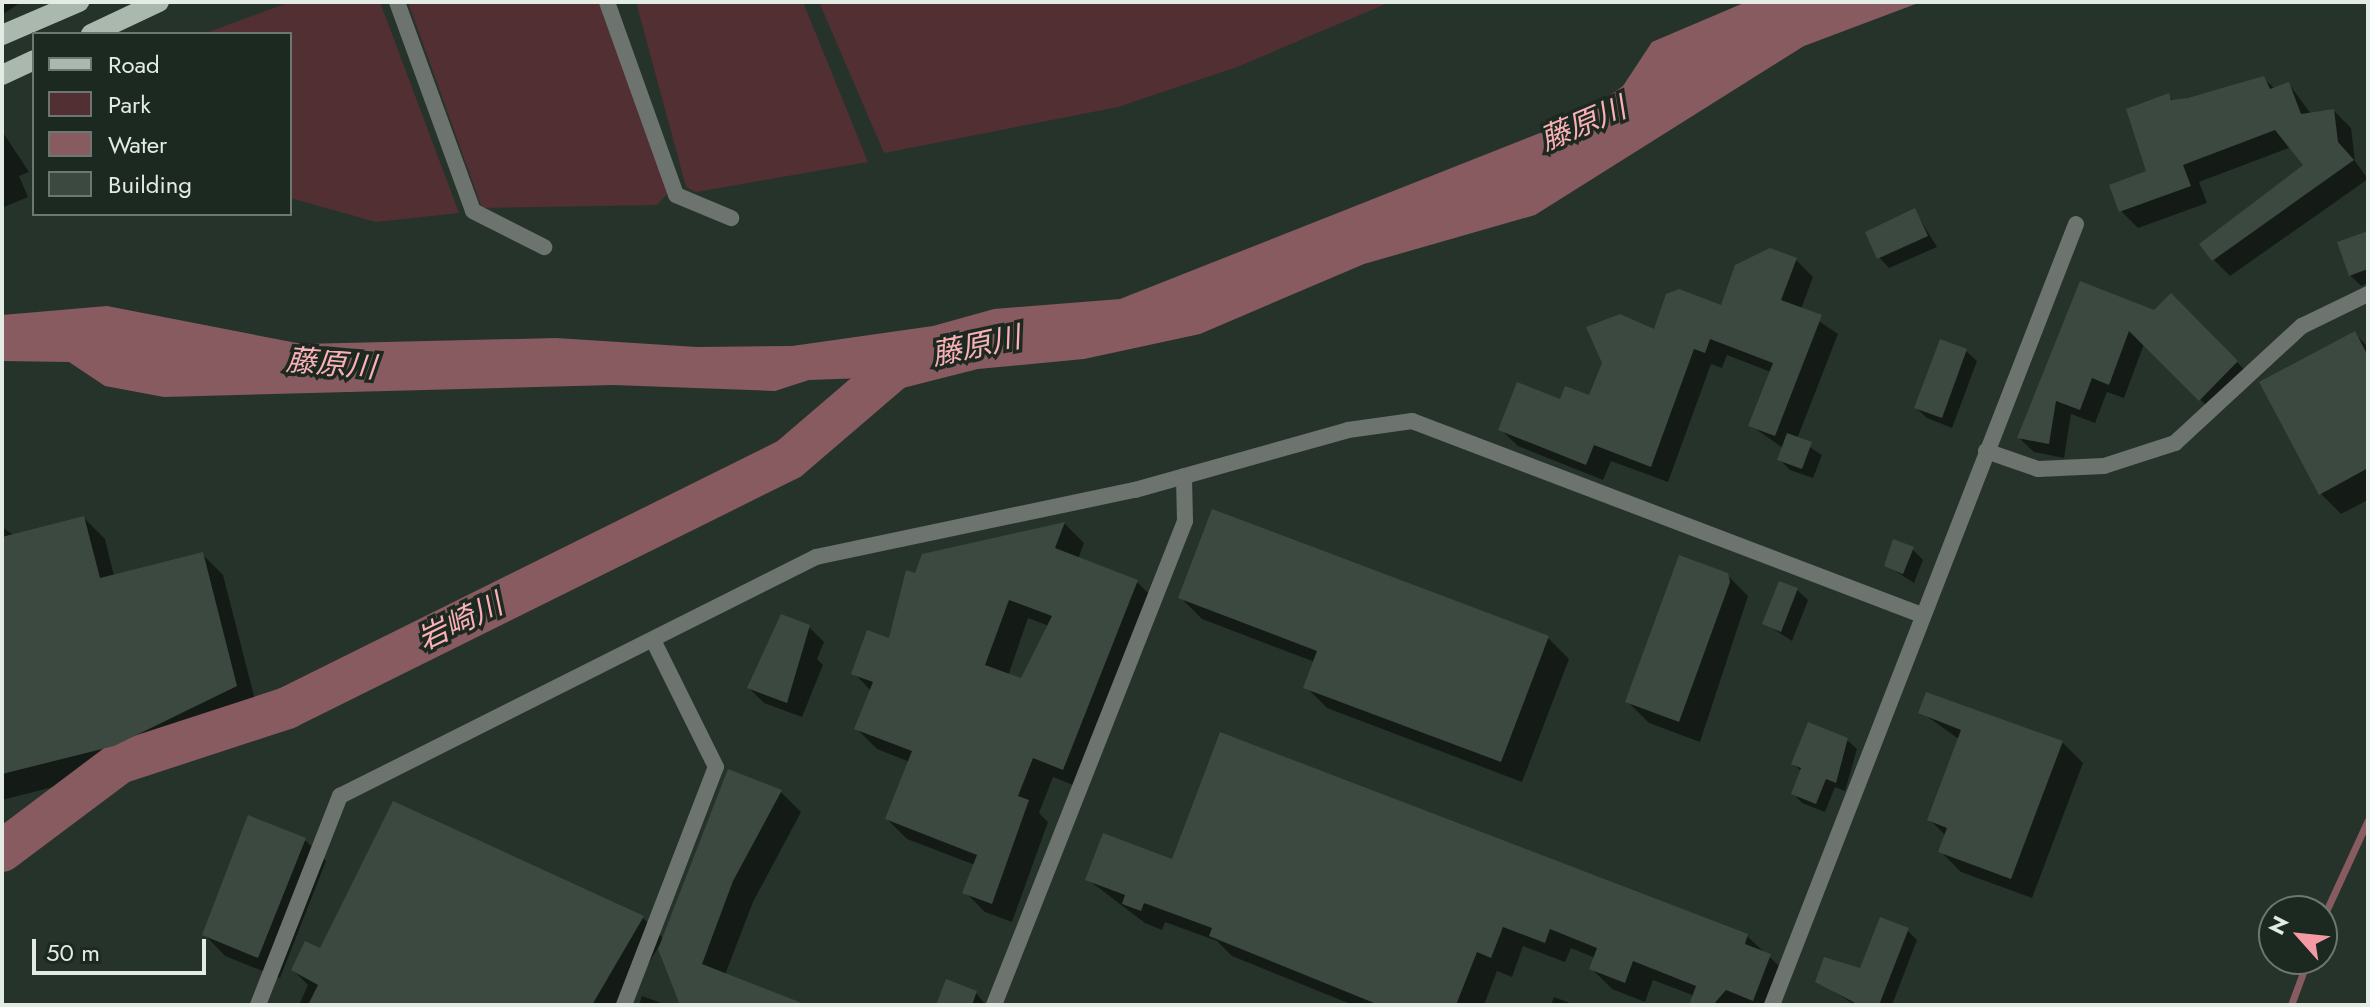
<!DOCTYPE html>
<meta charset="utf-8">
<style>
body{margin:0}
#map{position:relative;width:2370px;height:1007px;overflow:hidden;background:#26332a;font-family:Jost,"Noto Sans JP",sans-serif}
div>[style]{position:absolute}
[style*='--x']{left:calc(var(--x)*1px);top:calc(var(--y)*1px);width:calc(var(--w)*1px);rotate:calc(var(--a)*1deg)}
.green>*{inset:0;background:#512f33}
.water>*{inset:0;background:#875b60}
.shadow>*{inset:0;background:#0007}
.stream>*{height:7px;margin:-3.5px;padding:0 3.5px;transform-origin:3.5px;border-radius:3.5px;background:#875b60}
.river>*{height:42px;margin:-21px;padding:0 21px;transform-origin:21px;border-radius:21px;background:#875b60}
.building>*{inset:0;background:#3b4940}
.minor>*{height:16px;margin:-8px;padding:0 8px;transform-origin:8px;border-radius:8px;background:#6d736f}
.primary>*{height:20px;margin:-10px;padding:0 10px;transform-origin:10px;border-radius:10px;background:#aab8ae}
span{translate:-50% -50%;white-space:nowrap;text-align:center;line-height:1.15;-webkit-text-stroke:7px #1c2920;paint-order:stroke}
.water-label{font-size:30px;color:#fbb0b8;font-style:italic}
.frame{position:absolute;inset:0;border:4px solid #e3ebe5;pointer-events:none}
.legend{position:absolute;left:32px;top:32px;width:260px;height:184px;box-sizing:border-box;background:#1c2920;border:2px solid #6c776f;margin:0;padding:10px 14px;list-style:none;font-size:24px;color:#e3ebe5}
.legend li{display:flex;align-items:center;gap:16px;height:40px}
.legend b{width:40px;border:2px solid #6c776f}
.north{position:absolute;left:2258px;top:895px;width:80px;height:80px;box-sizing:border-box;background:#1c2920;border:2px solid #6c776f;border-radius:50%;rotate:297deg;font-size:22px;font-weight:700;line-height:32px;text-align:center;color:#e3ebe5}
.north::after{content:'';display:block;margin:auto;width:28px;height:36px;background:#f49aa5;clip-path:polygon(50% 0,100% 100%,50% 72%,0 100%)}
.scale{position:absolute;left:32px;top:939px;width:174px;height:36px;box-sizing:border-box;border:4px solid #e3ebe5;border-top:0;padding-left:10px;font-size:24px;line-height:28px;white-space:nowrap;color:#e3ebe5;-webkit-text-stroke:6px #1c2920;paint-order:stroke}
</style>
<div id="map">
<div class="green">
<div style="clip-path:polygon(380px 2px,459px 213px,376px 222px,290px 198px,290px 34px,203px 34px,285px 4px)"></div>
<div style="clip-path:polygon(408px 2px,602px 2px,672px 189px,657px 205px,482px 208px)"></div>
<div style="clip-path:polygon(636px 2px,803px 2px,868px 162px,696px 192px,686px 187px)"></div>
<div style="clip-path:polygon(819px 2px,1388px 2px,1388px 3px,1237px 67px,1118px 107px,884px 153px)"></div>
</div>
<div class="water">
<div style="clip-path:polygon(1746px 2px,1921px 2px,1804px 46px,1535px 215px,1364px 264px,1200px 334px,1084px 359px,978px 369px,899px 389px,865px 378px,809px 380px,775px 391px,613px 385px,164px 397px,105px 386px,69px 362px,2px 361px,2px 315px,107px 306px,302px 344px,556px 338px,697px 347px,792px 346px,933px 326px,994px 309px,1120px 299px,1578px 118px,1623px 86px,1652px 42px)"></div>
</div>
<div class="shadow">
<div style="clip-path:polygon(2px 2px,21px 2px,2px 15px)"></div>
<div style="clip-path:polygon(2263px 78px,2275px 89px,2289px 84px,2311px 114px,2334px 111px,2351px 128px,2355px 161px,2368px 179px,2230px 276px,2213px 259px,2306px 165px,2291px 147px,2199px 182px,2207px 203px,2138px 228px,2121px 211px,2149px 172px,2168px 95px,2174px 101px)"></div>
<div style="clip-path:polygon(4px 134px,29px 172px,19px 176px,28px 197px,2px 208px)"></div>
<div style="clip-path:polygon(1915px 211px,1937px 247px,1889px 268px,1879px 257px)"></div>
<div style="clip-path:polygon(2368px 233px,2368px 283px,2361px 286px,2350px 275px)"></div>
<div style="clip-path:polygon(1796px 260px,1813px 277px,1801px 309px,1838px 334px,1797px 439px,1822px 455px,1813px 478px,1790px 470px,1779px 459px,1783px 448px,1750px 425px,1771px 372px,1727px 355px,1722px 368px,1711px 364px,1668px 482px,1611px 461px,1603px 480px,1518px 446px,1500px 429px,1561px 401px,1590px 398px,1655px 332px,1722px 307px)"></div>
<div style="clip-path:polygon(2081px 284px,2154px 313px,2171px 296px,2252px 377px,2215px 414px,2144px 344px,2124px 398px,2107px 392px,2095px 423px,2071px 414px,2064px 458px,2034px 452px,2019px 438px)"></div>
<div style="clip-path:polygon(2354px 333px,2368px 347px,2368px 500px,2341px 514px,2320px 493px)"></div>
<div style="clip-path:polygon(1966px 351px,1977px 361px,1952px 428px,1927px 418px,1916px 408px)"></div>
<div style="clip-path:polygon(84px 518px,105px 539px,114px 576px,202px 554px,223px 575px,257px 708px,136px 766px,2px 800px,2px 527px,15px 536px)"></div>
<div style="clip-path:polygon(evenodd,1065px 524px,1084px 543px,1078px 559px,1137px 582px,1157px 602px,1083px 789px,1053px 777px,1039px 813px,1048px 822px,1012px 922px,985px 912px,965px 892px,975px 865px,907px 839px,887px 819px,910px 762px,877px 749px,857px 729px,871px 691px,854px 673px,890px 641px,924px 555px,1065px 524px,1028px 618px,1049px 626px,1022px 681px,1008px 676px,1028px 618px)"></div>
<div style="clip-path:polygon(1912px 549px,1923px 560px,1914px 583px,1886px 565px)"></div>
<div style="clip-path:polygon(1727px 575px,1748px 596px,1700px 742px,1649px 723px,1628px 702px)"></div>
<div style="clip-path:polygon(1797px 590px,1808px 600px,1792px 641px,1764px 623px)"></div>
<div style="clip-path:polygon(1181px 598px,1548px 638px,1569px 659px,1522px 782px,1327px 708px,1306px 687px,1315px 662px,1202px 619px)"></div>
<div style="clip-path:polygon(809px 627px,824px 642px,817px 659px,823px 665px,802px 717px,764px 703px,749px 688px)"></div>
<div style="clip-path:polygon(1921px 712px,2062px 742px,2083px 763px,2032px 898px,1961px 872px,1940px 851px,1946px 836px,1930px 820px,1960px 740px)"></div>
<div style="clip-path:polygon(1847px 740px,1857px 749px,1845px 791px,1835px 787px,1825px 812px,1802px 803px,1793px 793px,1802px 772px,1794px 764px)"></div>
<div style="clip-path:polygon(729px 771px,781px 792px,801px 812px,753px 902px,725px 975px,800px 1005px,682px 1005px,659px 946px,624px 1005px,299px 1005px,308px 985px,293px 970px,321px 951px,394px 804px,643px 918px,664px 939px)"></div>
<div style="clip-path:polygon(249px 818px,305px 840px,326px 861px,280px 978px,225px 956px,204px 934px)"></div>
<div style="clip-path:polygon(1173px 862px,1747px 936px,1790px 976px,1779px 1005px,1691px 1005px,1695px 996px,1653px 980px,1645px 1002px,1612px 989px,1591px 968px,1595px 958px,1571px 948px,1565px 962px,1523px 946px,1512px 977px,1497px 971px,1484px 1005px,1353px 1005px,1232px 956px,1217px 941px,1165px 922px,1162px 930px,1145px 923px,1087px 879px)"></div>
<div style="clip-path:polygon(1907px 930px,1917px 940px,1892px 1005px,1855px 1005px,1817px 981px,1862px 970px)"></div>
<div style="clip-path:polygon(976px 993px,986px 1005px,938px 1005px)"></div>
<div style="clip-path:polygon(642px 996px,667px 1005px,639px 1005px)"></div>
<div style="clip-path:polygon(1554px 997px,1575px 1005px,1551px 1005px)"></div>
</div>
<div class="stream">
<div style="--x:2322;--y:920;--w:110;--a:-65.3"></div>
<div style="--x:2291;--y:1005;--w:49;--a:-69.7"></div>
</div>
<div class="river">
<div style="--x:2;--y:851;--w:146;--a:-36.9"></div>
<div style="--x:119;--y:763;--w:177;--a:-18.1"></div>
<div style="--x:287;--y:708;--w:560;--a:-26.38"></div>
<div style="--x:789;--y:459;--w:149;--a:-40.6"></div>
</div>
<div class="building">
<div style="clip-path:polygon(2264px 76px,2270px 89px,2289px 82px,2301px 114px,2334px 109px,2338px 142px,2354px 160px,2212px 261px,2199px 244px,2303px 165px,2275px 130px,2183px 165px,2191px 186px,2119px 212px,2109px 185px,2146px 171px,2126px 109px,2169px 93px,2171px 100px,2187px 98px)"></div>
<div style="clip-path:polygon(1915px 208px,1928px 236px,1877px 259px,1865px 232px)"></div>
<div style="clip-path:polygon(2368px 231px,2368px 269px,2349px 276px,2337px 242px)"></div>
<div style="clip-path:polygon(1770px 248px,1797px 258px,1781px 300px,1822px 315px,1775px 436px,1748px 426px,1773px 363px,1710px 339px,1705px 353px,1694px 349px,1651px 467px,1594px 445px,1586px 465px,1498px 430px,1517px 382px,1560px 399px,1565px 386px,1589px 395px,1602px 363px,1586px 327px,1620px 314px,1654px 329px,1666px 294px,1679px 289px,1721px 305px,1735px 265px)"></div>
<div style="clip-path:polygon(2080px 281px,2154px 310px,2171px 293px,2238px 361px,2199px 401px,2129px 331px,2109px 385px,2092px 378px,2080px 410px,2056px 401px,2049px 444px,2017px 438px)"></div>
<div style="clip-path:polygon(2355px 331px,2368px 356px,2368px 468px,2319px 495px,2259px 382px)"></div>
<div style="clip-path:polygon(1940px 339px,1967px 349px,1942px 418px,1914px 408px)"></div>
<div style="clip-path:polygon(1787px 433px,1812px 442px,1802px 469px,1777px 460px)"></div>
<div style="clip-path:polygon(1212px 509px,1549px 636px,1501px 762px,1303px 688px,1317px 651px,1178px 598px)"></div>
<div style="clip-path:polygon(84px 516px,100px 578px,203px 552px,237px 686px,114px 746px,2px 774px,2px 537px)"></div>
<div style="clip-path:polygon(evenodd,1065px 522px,1055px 548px,1138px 580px,1063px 770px,1033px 758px,1018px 796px,1029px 800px,992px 904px,962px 893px,977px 855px,885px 819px,912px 751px,854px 729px,873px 682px,851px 674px,867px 630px,889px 638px,906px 570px,915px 573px,922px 554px,1065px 522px,1009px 600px,1052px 616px,1021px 678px,985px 665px,1009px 600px)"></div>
<div style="clip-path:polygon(1893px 539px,1914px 547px,1903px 574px,1884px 566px)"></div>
<div style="clip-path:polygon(1679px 555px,1728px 573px,1730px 582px,1679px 722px,1625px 702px)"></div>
<div style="clip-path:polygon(1779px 581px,1798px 588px,1781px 632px,1762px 624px)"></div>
<div style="clip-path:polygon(781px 614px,810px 625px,787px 703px,747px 688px)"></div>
<div style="clip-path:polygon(1926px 692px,2063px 741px,2011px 879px,1938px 852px,1947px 828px,1927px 820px,1961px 730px,1918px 713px)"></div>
<div style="clip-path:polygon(1808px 722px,1848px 738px,1836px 783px,1826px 779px,1816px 804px,1791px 794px,1801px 768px,1791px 764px)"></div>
<div style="clip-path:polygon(1220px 732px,1748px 934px,1745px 944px,1771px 954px,1753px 1001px,1726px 990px,1713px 1005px,1689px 1005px,1696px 986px,1633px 961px,1625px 983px,1589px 969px,1597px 948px,1550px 929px,1545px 943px,1503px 927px,1491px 958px,1477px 952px,1456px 1005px,1379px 1005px,1209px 936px,1212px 928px,1144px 903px,1141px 911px,1122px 904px,1125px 895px,1085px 880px,1103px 833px,1172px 859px)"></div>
<div style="clip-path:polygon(728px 769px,782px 790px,733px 881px,702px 964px,807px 1005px,680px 1005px,658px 949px)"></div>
<div style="clip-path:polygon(393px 801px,644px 916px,592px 1005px,308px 1005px,318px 985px,291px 970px,305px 941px,320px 948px)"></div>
<div style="clip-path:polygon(248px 815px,306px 838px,258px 958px,202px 935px)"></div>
<div style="clip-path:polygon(1880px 917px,1909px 928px,1879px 1005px,1859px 1005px,1815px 982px,1824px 957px,1860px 968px)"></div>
<div style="clip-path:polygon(946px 979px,977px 991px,972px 1005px,936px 1005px)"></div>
</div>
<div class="minor">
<div style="--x:397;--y:2;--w:222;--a:70"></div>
<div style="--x:473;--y:211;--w:80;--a:26.9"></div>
<div style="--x:607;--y:2;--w:205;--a:70.3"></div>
<div style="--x:676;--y:195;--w:60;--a:22.7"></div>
<div style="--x:1986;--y:451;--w:55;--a:19.1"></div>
<div style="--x:2038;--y:469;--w:66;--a:-2.6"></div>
<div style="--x:2104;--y:466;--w:75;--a:-17.9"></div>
<div style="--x:2175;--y:443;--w:173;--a:-42.7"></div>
<div style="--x:2302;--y:326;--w:73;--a:-25.9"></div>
<div style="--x:258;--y:1005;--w:225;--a:-68.6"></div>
<div style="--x:340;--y:796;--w:533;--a:-26.66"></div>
<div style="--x:816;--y:557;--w:326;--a:-11.9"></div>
<div style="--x:1135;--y:490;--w:221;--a:-15.7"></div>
<div style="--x:1348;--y:430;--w:65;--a:-8"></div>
<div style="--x:1412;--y:421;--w:546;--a:20.83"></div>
<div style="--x:624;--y:1005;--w:255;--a:-68.9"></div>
<div style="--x:716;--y:767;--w:142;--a:-116.4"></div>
<div style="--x:994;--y:1005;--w:520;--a:-68.46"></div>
<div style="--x:1185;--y:521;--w:45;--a:-91.3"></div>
<div style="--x:1772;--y:1005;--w:838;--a:-68.73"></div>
</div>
<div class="primary">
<div style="--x:91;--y:34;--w:75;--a:-25.2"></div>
<div style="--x:2;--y:35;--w:84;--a:-23.2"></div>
<div style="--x:2;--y:75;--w:35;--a:-25"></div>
</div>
<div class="water-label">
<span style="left:1583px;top:124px;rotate:-23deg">藤原川</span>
<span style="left:976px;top:346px;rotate:-12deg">藤原川</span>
<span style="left:331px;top:364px;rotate:5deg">藤原川</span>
<span style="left:460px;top:622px;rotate:-26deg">岩崎川</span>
</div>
<div class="frame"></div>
<ul class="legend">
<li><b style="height:10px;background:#aab8ae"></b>Road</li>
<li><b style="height:22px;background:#512f33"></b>Park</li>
<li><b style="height:22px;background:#875b60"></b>Water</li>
<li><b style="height:22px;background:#3b4940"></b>Building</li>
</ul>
<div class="north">N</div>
<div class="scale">50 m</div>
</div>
